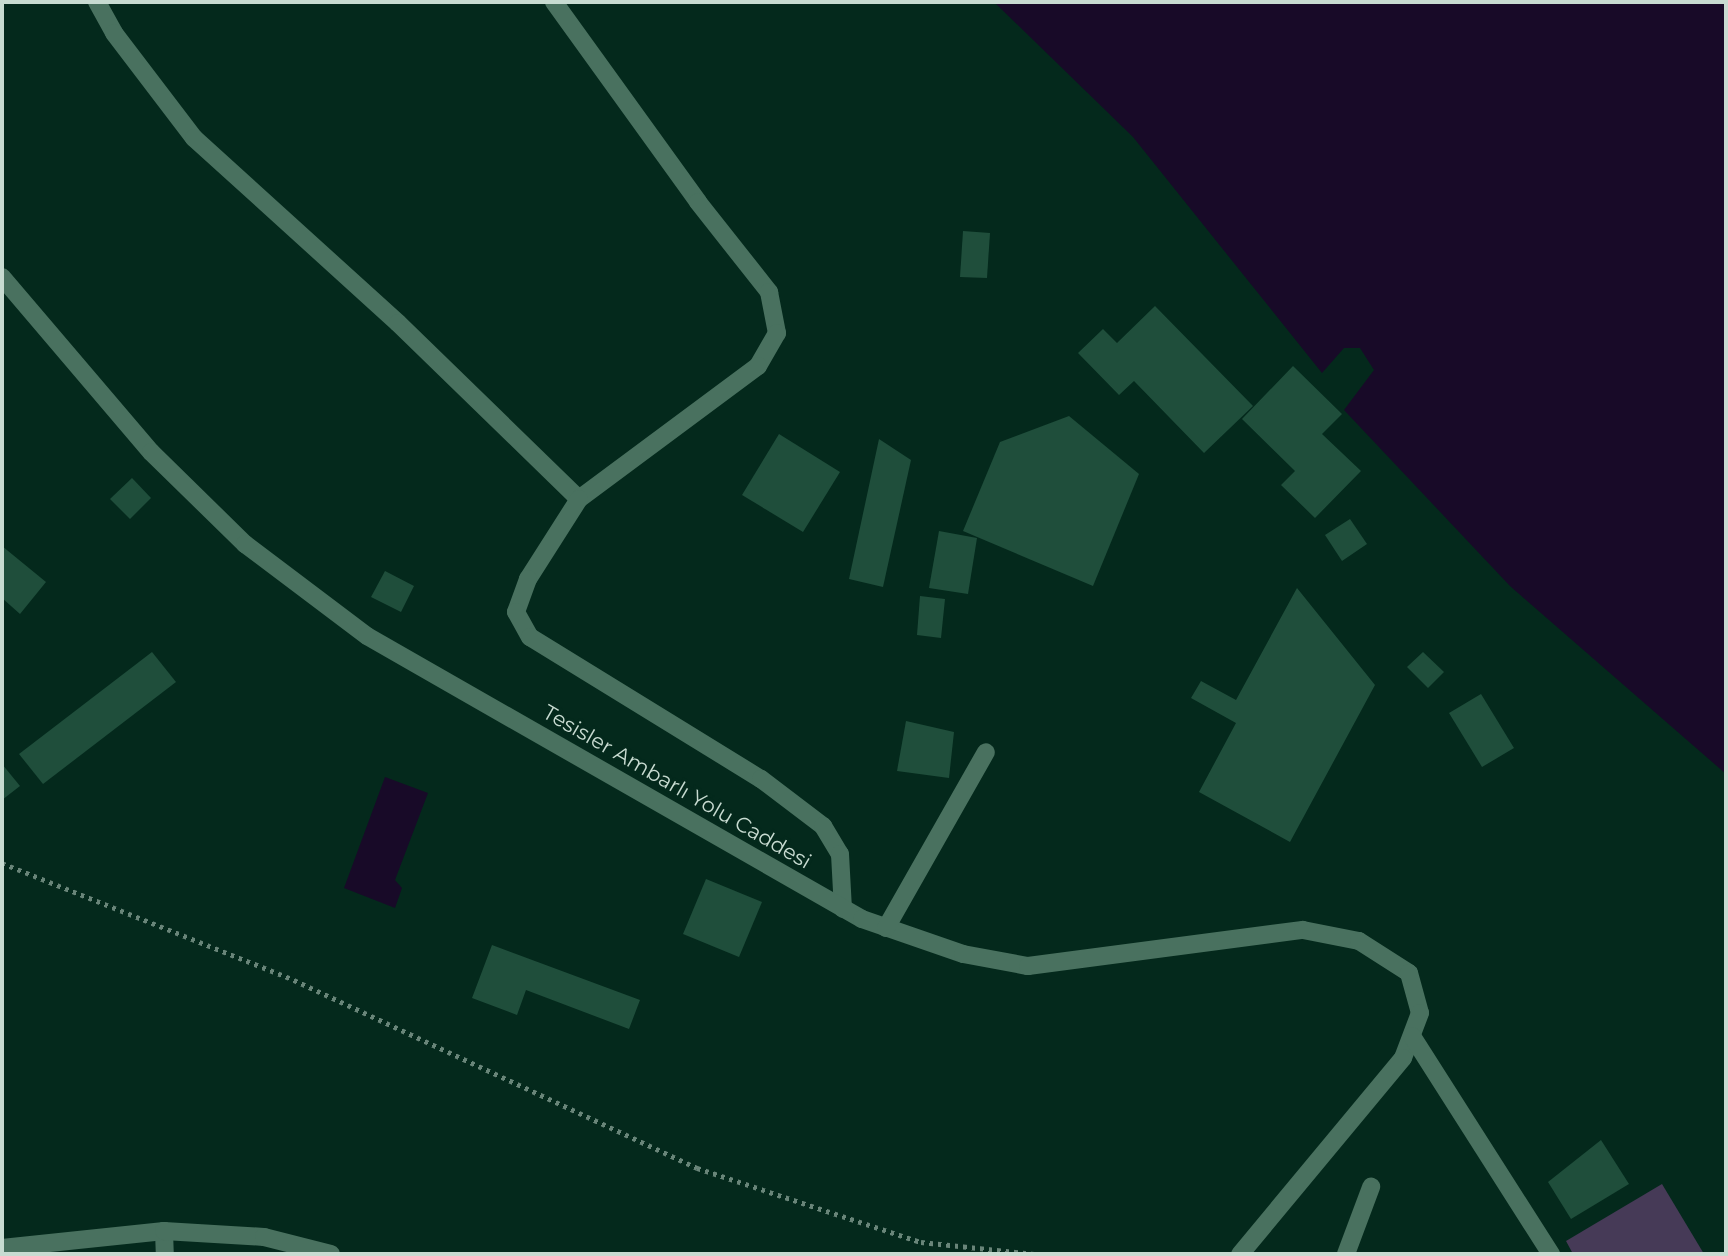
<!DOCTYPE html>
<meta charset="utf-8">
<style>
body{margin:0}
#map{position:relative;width:1728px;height:1256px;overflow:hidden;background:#04291c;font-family:Montserrat,sans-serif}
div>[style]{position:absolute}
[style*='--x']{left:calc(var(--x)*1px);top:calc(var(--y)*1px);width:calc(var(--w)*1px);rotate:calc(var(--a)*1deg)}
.green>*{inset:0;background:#463a57}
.water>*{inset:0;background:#180a28}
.building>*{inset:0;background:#1f4e3b}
.path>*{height:4.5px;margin-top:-2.25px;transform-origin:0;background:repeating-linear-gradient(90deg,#698579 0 3.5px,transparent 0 8.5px)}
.minor>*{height:18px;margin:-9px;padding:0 9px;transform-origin:9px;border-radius:9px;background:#49715f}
span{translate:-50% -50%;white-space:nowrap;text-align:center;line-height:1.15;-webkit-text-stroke:6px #04291c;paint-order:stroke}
.street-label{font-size:21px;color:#c8dbd1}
.frame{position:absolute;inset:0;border:4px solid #c8dbd1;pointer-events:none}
</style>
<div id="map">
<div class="green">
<div style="clip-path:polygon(1662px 1184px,1704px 1254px,1573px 1254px,1566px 1241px)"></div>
</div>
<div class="water">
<div style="clip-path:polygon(994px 2px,1726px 2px,1726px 774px,1510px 586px,1344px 410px,1374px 370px,1360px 348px,1344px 348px,1322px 373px,1133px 137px)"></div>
<div style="clip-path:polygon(385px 777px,428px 793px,395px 880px,402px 888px,395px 908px,344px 888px)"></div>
</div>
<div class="building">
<div style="clip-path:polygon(963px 231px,990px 233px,987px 278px,960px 277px)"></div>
<div style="clip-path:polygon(1155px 306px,1253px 406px,1204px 453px,1134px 381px,1119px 395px,1078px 353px,1103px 329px,1117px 343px)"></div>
<div style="clip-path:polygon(1293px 366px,1342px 414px,1322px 434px,1361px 471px,1315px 518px,1281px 485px,1295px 471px,1242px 419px)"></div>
<div style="clip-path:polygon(1069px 416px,1139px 474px,1093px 586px,963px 531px,1000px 442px)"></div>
<div style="clip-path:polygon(779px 434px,840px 472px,803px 532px,742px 495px)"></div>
<div style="clip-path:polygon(879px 439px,911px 460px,883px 587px,849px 579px)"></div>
<div style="clip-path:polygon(132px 478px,151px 498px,130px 519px,110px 499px)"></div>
<div style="clip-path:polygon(1350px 519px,1367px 544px,1342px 561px,1325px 535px)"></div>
<div style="clip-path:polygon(939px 531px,977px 538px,968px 594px,929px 588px)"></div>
<div style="clip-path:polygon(2px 546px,46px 582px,20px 614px,2px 598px)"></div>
<div style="clip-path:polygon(385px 571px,414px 586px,401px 612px,371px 597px)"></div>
<div style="clip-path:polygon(1297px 588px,1375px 685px,1290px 842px,1199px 792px,1236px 723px,1191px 698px,1201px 681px,1236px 700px)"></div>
<div style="clip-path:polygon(920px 596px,945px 599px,941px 638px,917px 635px)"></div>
<div style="clip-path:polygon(152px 652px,176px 682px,43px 784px,19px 754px)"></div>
<div style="clip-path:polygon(1423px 652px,1444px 672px,1428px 688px,1407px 667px)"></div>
<div style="clip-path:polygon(1481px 694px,1514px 748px,1482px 767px,1449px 713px)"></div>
<div style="clip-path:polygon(906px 721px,954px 732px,949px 778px,897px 771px)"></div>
<div style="clip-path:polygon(2px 764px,20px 786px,2px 800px)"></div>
<div style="clip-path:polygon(706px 879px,762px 902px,739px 957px,683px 934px)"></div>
<div style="clip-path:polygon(492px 945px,640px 1000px,629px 1029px,526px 990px,517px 1015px,472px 998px)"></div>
<div style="clip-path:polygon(1601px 1140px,1629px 1184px,1571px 1219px,1548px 1182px)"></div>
</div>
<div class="path">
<div style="--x:2;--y:863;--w:315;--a:21.8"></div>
<div style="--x:294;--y:980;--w:445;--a:25"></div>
<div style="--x:697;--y:1168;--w:236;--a:18.3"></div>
<div style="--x:921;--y:1242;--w:116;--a:6"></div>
</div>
<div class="minor">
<div style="--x:97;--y:2;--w:35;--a:61"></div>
<div style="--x:114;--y:33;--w:132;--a:52.7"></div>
<div style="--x:194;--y:138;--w:275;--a:42.2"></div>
<div style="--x:398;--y:323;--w:252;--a:44.2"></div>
<div style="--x:554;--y:2;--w:246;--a:54.2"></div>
<div style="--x:698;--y:202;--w:115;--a:51.7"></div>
<div style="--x:769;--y:292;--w:42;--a:79"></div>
<div style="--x:777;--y:333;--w:38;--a:120"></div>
<div style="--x:758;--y:366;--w:223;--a:143.4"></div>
<div style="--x:579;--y:499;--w:95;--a:122.5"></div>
<div style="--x:528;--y:579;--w:35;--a:110"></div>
<div style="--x:516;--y:612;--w:29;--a:61"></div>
<div style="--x:530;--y:637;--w:271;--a:31.6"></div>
<div style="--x:761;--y:779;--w:78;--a:37.2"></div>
<div style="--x:823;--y:826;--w:33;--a:59"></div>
<div style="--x:840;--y:854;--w:55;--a:86.9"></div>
<div style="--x:2;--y:277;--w:230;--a:49.6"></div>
<div style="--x:151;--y:452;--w:132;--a:44.4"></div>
<div style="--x:245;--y:544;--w:153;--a:37"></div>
<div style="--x:367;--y:636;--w:570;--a:29.76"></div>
<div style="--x:862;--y:919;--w:107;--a:19.1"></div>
<div style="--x:963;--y:954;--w:66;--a:10.5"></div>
<div style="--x:1028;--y:966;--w:277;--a:-7.5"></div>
<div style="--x:1303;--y:930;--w:57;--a:11.1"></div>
<div style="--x:1359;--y:941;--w:59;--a:32.6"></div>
<div style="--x:1409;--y:973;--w:41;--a:74.6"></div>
<div style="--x:1420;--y:1013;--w:48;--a:110.7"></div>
<div style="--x:1403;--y:1058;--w:255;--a:129.7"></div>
<div style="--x:886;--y:928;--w:202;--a:-60.4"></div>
<div style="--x:1412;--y:1036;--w:259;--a:57.5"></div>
<div style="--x:164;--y:1231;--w:23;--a:88"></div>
<div style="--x:2;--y:1248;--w:163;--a:-6"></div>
<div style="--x:164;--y:1231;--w:100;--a:3.4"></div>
<div style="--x:264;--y:1237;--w:69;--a:14.2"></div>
<div style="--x:1346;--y:1254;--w:72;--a:-69.5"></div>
</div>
<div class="street-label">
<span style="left:677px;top:787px;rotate:30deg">Tesisler Ambarlı Yolu Caddesi</span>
</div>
<div class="frame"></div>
</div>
